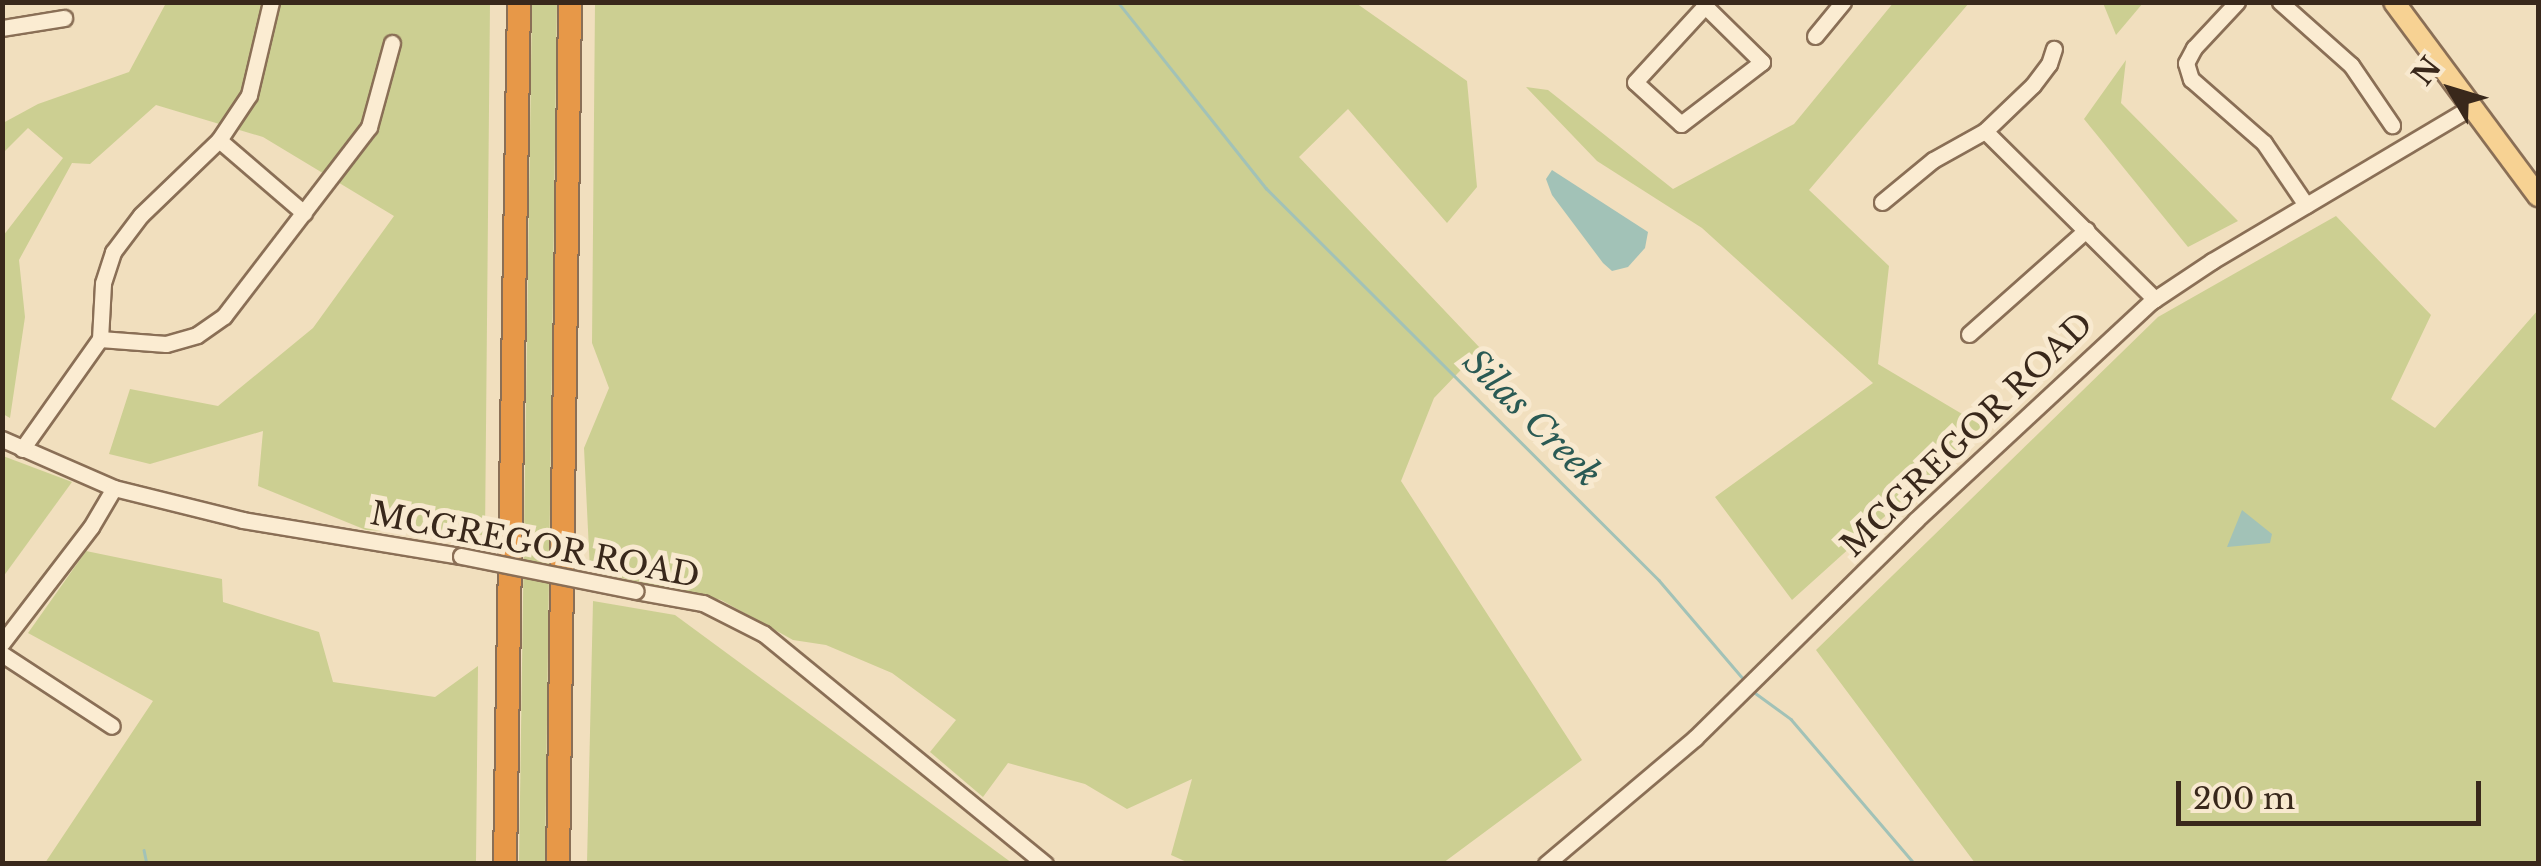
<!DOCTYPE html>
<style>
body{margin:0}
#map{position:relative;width:2541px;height:866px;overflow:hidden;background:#f1dfbe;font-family:"Libre Baskerville",serif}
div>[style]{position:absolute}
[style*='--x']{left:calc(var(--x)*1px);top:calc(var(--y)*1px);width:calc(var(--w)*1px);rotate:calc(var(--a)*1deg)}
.green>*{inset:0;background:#cccf92}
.water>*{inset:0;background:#a2c2b7}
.stream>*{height:2.5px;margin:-1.25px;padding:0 1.25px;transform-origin:1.25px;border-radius:1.25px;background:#a2c2b7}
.roads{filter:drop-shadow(2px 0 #8a6f56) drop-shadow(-2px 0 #8a6f56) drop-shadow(0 2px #8a6f56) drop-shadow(0 -2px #8a6f56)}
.minor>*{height:15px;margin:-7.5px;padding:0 7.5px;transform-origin:7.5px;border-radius:7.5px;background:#fbecd2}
.major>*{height:20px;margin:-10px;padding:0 10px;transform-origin:10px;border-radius:10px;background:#f7d293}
.highway>*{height:22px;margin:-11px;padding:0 11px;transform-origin:11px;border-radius:11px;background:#e79848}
.bridges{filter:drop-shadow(2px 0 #8a6f56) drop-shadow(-2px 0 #8a6f56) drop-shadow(0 2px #8a6f56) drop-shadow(0 -2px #8a6f56)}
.minor-bridge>*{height:15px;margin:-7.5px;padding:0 7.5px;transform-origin:7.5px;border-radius:7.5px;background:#fbecd2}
span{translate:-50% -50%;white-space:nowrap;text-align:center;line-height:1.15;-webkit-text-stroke:10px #f8e9cf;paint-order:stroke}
.street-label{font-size:32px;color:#39281b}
.water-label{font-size:35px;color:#2a5a54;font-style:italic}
.frame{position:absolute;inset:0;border:5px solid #39281b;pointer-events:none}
.north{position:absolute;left:2401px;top:40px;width:100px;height:100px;-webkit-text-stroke:8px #f8e9cf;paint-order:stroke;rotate:308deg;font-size:28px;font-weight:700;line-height:40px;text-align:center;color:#39281b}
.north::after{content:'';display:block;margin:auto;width:35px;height:45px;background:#39281b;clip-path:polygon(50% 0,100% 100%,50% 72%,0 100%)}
.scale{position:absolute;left:2176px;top:781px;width:305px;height:45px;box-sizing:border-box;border:5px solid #39281b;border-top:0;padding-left:12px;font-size:30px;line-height:35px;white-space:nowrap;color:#39281b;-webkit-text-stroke:8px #f8e9cf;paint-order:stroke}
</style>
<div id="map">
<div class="green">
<div style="clip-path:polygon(557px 2px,545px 863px,519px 864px,532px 3px)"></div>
<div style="clip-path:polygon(1894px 2px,1969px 3px,1809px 190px,1889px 266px,1878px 364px,1984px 427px,1792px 600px,1715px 497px,1873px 383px,1702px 228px,1597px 161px,1526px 87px,1548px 90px,1673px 189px,1794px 124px)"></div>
<div style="clip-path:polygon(166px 3px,490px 3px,485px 535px,366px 530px,258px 486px,263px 431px,150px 464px,109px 454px,130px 389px,218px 406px,313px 328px,394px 216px,263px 137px,156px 105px,90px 164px,72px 163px,19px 260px,25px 317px,10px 418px,3px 414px,3px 236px,63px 158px,28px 128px,3px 153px,3px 123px,38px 104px,129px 72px)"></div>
<div style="clip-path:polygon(595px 3px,1356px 3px,1467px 81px,1477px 187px,1447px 223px,1348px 109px,1299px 157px,1481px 349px,1434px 398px,1401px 481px,1582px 760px,1443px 863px,1189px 863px,1171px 855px,1192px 779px,1127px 809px,1085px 784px,1008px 763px,983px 797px,930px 752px,956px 720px,892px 673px,826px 645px,793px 640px,721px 600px,590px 571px,584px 448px,609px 388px,592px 343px)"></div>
<div style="clip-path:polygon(2103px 3px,2143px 3px,2116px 35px)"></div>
<div style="clip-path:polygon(2126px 60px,2121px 103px,2238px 221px,2188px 247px,2084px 119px)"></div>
<div style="clip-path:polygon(2336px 216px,2431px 315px,2391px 399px,2435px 428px,2538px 310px,2538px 863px,1975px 863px,1816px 650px,2158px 317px)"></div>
<div style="clip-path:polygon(3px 456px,72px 482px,3px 577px)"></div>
<div style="clip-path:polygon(86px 551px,222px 579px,223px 602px,319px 632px,333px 682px,435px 697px,478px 666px,476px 863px,45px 863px,153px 701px,28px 633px)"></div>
<div style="clip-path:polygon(593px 601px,675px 615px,1012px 863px,587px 863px)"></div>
</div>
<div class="water">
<div style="clip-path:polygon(1552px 170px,1648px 232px,1645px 248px,1628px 267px,1612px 271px,1603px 263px,1552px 195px,1546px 179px)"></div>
<div style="clip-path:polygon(2242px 510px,2272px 534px,2270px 543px,2227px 547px)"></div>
</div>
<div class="stream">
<div style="--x:1118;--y:2;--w:238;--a:51.5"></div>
<div style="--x:1266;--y:188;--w:555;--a:44.93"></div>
<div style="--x:1659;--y:580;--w:134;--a:49.5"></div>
<div style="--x:1754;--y:692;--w:46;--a:36.1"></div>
<div style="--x:1791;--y:719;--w:191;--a:49.5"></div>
<div style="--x:144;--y:850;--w:14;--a:78"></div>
</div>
<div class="roads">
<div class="minor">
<div style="--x:2237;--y:2;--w:63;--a:133.1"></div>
<div style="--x:2194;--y:48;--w:17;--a:118"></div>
<div style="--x:2186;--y:63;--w:17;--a:73"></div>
<div style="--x:2191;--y:79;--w:97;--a:41.2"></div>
<div style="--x:2264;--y:143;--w:75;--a:55.9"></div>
<div style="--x:2280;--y:2;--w:95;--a:41.6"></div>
<div style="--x:2351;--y:65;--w:73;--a:55.7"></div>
<div style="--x:1705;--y:6;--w:80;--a:44.5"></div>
<div style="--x:1762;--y:62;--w:102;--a:142.6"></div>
<div style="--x:1681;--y:124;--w:62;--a:-137.6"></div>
<div style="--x:1635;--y:82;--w:103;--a:-47.4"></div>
<div style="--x:2;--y:28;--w:63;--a:-9.2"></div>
<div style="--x:1815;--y:36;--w:44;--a:-50.5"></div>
<div style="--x:1985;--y:131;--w:239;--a:44.7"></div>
<div style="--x:219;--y:140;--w:112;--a:40.7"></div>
<div style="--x:1882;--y:202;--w:66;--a:-39.5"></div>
<div style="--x:1933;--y:160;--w:60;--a:-29.1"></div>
<div style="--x:1985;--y:131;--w:66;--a:-43.8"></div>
<div style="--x:2033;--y:85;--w:26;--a:-53"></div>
<div style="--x:2049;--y:64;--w:16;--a:-72"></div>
<div style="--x:1969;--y:334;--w:157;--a:-41.6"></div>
<div style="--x:100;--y:339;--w:66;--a:4.3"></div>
<div style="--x:166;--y:344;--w:32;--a:-16"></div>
<div style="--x:197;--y:335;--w:33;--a:-35"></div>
<div style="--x:224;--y:316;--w:238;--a:-52.5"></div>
<div style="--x:369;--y:127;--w:87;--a:-74.7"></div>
<div style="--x:2;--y:439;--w:122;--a:23.6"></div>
<div style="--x:114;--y:488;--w:133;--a:13.9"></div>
<div style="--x:243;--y:520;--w:221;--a:9.4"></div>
<div style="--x:22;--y:449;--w:135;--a:-54.7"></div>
<div style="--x:100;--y:339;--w:56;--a:-86.9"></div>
<div style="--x:103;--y:283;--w:33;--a:-72"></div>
<div style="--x:113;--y:252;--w:46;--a:-52.9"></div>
<div style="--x:141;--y:215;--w:108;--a:-43.9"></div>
<div style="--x:219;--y:140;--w:54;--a:-56.3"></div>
<div style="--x:249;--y:95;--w:96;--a:-76.7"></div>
<div style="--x:636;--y:591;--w:68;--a:10.2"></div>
<div style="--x:703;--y:603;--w:68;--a:26.9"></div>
<div style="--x:764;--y:634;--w:363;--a:39.3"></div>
<div style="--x:2;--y:643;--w:146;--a:-52.5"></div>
<div style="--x:91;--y:527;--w:45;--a:-59.5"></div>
<div style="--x:2;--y:654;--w:131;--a:33.2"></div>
<div style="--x:1546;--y:864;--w:195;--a:-40.2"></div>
<div style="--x:1695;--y:738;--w:310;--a:-44.6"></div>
<div style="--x:1916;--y:520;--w:322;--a:-42.9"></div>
<div style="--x:2152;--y:301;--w:72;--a:-33.7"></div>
<div style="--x:2212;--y:261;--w:301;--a:-30.7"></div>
</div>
<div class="major">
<div style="--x:2394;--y:2;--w:242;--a:53.4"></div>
</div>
<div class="highway">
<div style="--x:505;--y:864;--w:862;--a:-89.07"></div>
<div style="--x:558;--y:864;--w:862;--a:-89.2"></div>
</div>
</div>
<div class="bridges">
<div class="minor-bridge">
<div style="--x:461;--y:556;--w:178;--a:11.3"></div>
</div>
</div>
<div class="street-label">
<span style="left:1967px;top:435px;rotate:-44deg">MCGREGOR ROAD</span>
<span style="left:535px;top:545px;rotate:11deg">MCGREGOR ROAD</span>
</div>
<div class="water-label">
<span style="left:1532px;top:418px;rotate:45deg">Silas Creek</span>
</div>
<div class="frame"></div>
<div class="north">N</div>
<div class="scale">200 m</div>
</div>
